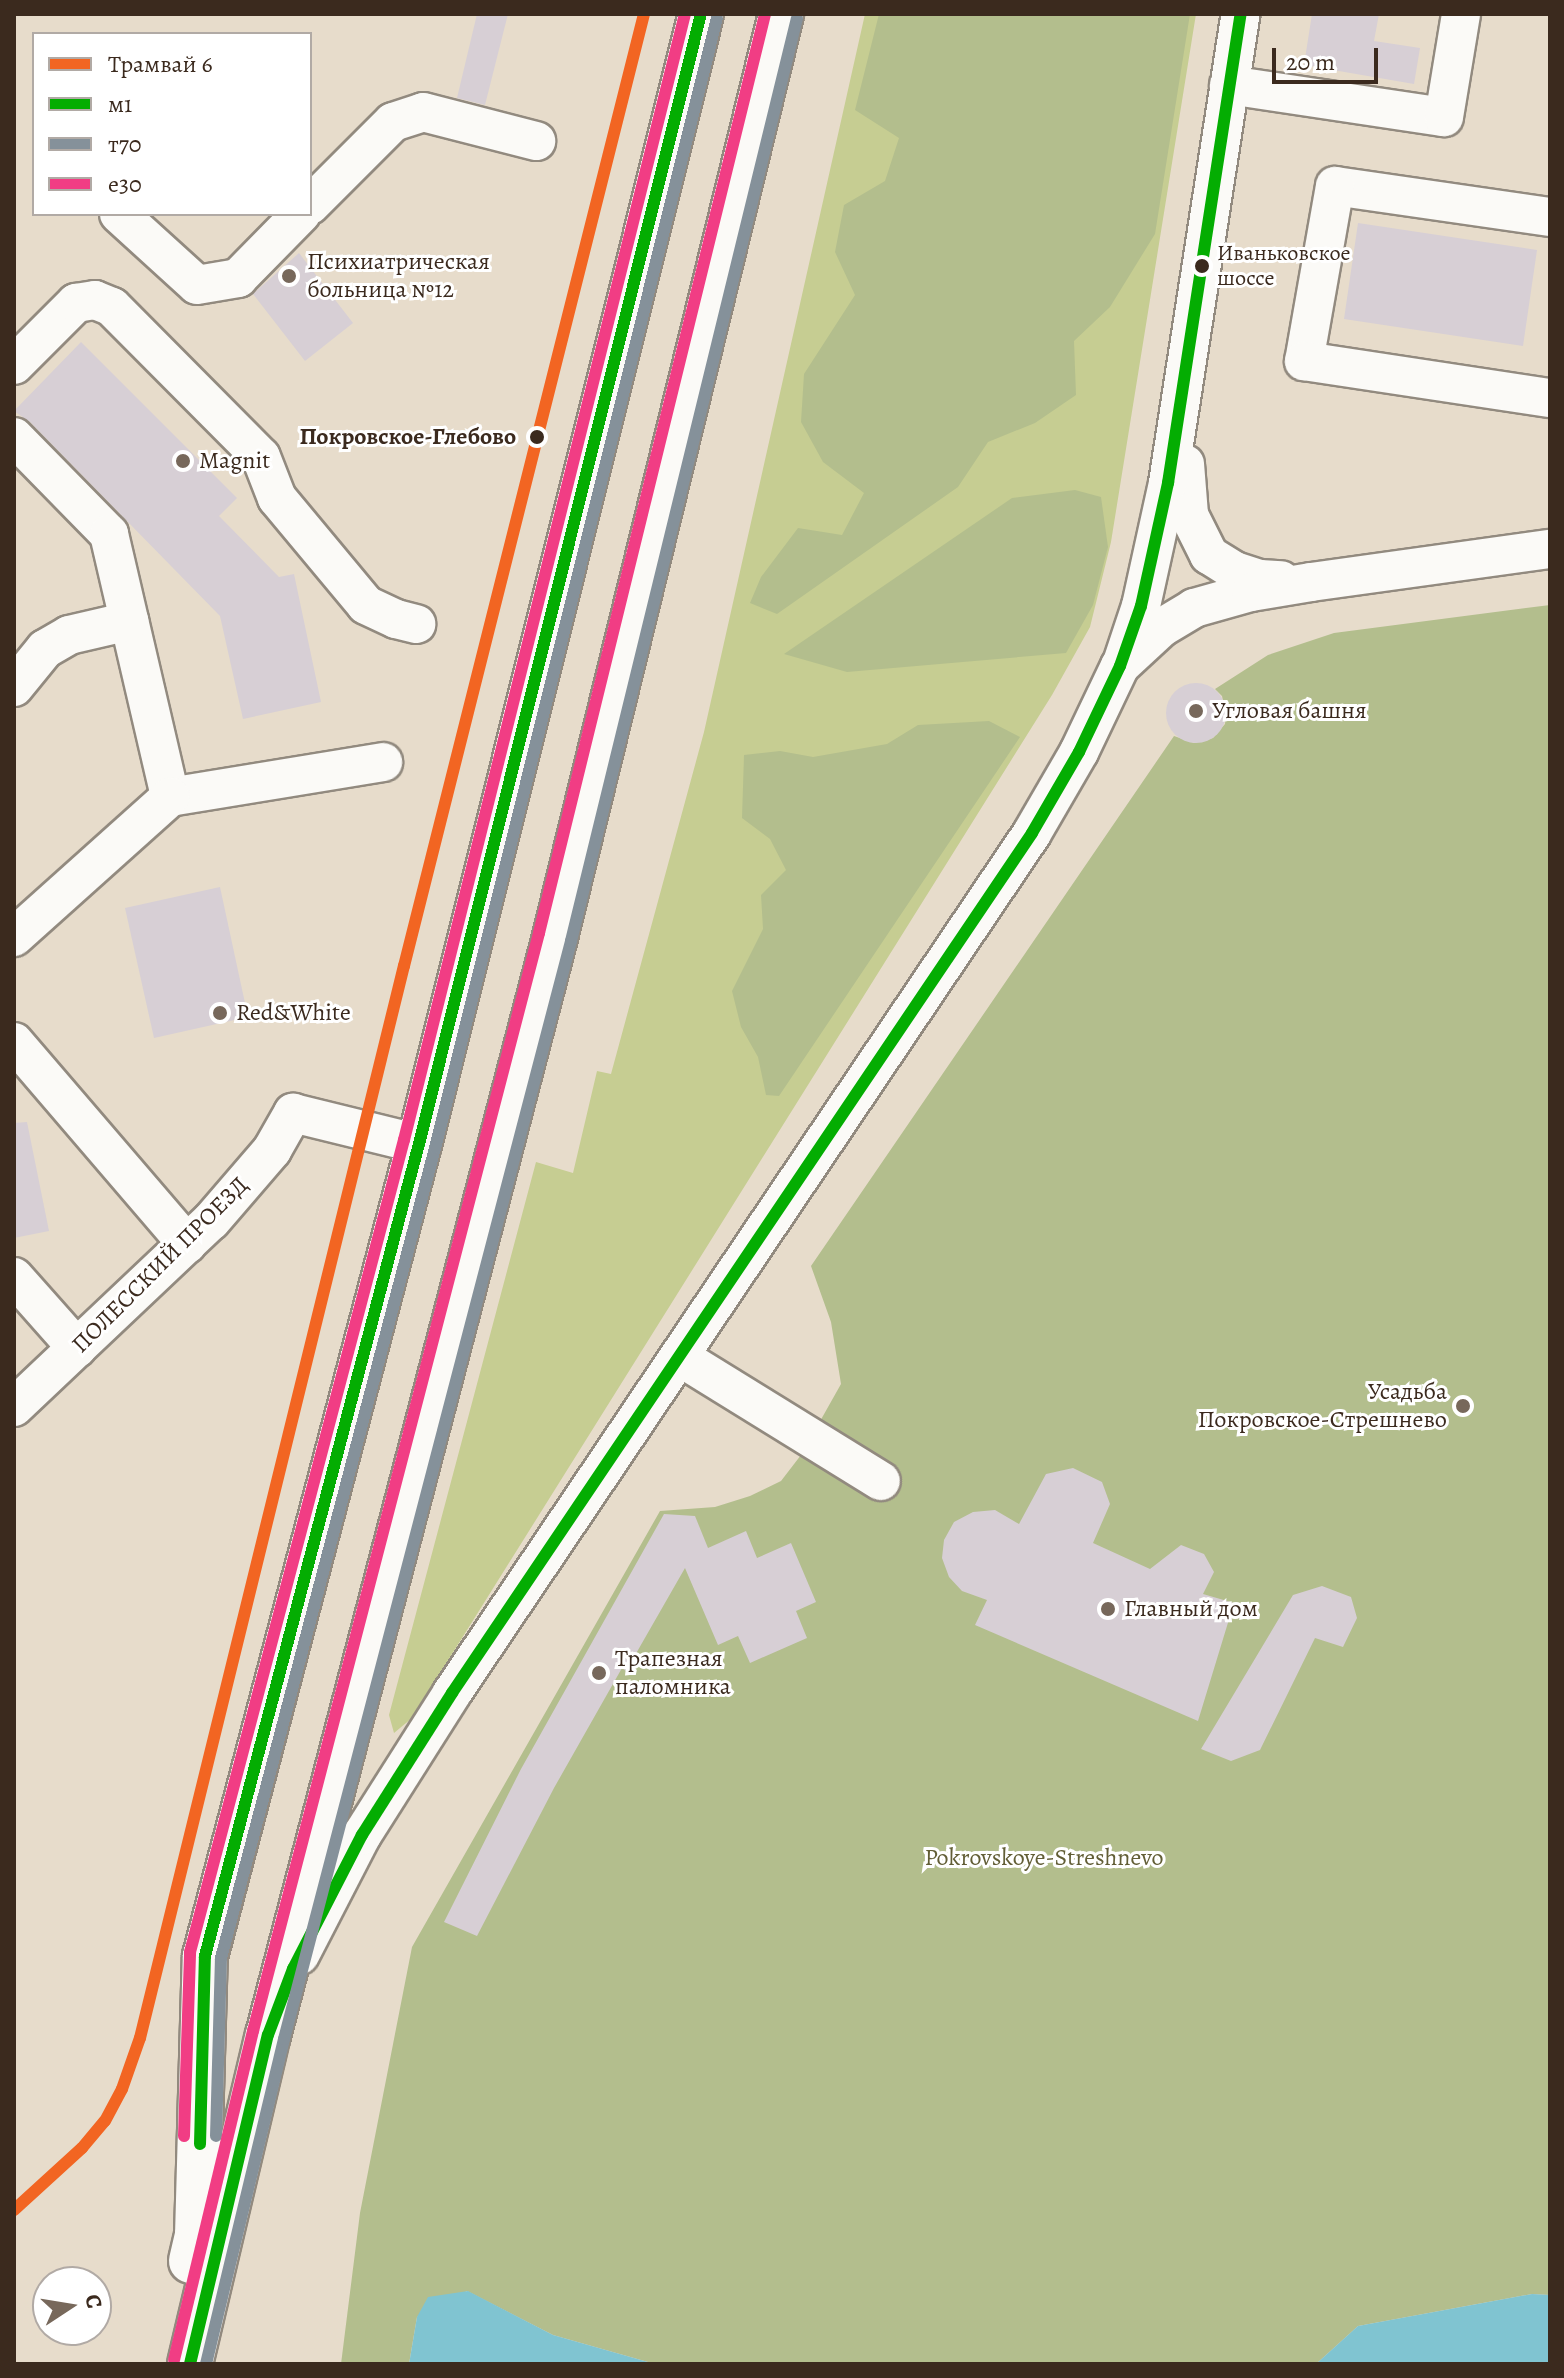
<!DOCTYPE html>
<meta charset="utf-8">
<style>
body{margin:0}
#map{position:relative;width:1564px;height:2378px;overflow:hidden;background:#e7dccb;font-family:Alegreya,serif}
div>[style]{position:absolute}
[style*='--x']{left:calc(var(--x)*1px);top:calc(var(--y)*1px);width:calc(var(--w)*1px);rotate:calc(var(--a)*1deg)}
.green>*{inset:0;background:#c6cd92}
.forest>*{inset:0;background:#b3be8d}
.water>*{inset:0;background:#80c4d1}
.building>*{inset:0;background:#d7cfd5}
.round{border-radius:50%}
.roads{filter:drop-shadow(2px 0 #928a7f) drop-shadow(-2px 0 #928a7f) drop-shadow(0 2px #928a7f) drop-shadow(0 -2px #928a7f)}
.minor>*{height:38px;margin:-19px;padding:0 19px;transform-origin:19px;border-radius:19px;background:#fbfaf7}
.major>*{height:44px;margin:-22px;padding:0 22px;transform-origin:22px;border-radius:22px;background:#fbfaf7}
.bus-1>*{height:12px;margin:-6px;padding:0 6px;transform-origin:6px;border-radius:6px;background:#04ad02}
.bus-2>*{height:12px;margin:-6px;padding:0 6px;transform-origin:6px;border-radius:6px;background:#85919a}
.bus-3>*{height:12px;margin:-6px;padding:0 6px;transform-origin:6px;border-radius:6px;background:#f13d84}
.tram-1>*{height:12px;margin:-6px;padding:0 6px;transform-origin:6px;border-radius:6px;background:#f26522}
.dots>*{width:22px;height:22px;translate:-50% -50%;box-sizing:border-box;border:4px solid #fff;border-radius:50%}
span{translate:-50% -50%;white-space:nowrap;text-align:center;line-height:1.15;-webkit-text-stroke:6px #fff;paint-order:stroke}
.bus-label{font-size:22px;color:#3b2a1e}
.left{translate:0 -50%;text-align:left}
.poi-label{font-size:24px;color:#3b2a1e}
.right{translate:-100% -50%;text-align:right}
.stop-label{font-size:24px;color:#3b2a1e;font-weight:700}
.street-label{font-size:24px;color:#3b2a1e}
.park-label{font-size:24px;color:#625e36}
.frame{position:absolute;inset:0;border:16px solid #3b2a1e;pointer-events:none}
.legend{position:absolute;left:32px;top:32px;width:280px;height:184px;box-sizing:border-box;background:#fff;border:2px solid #b1aaa5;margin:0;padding:10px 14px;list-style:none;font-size:24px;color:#3b2a1e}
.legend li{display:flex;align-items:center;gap:16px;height:40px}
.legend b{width:40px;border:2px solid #b1aaa5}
.north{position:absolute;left:32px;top:2266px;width:80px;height:80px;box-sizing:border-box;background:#fff;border:2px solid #b1aaa5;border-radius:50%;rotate:78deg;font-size:22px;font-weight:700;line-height:32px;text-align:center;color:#3b2a1e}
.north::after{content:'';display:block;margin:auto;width:28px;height:36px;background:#77685b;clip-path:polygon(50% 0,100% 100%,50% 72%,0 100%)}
.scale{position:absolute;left:1272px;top:48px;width:106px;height:36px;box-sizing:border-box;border:4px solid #3b2a1e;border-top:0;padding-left:10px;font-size:24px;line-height:28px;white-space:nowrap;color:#3b2a1e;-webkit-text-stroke:6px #fff;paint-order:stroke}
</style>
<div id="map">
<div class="green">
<div style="clip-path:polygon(865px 14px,1196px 14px,1111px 542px,1090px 627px,1052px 695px,412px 1718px,394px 1733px,389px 1715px,536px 1162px,573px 1173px,597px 1071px,611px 1074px,704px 732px)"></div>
</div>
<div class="forest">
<div style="clip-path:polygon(879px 14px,1190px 14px,1155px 234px,1110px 307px,1074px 341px,1076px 395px,1035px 423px,988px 442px,958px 487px,777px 614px,750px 603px,761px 577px,798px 528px,842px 535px,864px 493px,823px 462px,801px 422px,804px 374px,855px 295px,835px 252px,844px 205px,885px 181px,899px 138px,855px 110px)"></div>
<div style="clip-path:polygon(1075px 490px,1101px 497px,1108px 547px,1093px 605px,1066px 653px,847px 672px,784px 654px,1012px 498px)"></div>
<div style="clip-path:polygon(1550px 605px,1550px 2295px,1532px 2294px,1358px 2326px,1316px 2364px,655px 2364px,553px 2335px,467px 2291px,417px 2317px,409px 2364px,341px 2364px,360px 2213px,412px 1947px,660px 1511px,715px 1507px,750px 1496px,781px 1481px,801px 1455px,841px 1384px,831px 1322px,811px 1266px,1174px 736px,1194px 743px,1213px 738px,1225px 724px,1226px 715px,1222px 696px,1215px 689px,1268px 655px,1334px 633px)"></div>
<div style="clip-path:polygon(989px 721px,1020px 737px,779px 1096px,766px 1095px,758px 1057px,741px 1027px,732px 991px,763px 929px,761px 895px,786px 870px,770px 839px,742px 818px,744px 755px,780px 751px,813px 757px,887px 744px,918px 725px)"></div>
</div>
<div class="water">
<div style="clip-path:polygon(468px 2291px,553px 2335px,655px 2364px,409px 2364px,417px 2317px,428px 2297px)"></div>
<div style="clip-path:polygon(1532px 2294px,1550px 2295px,1550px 2364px,1316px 2364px,1358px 2326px)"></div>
</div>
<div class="building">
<div style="clip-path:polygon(477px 14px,508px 14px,485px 105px,457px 98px)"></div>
<div style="clip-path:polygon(1312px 14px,1379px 14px,1374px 41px,1420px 48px,1414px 84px,1304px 65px)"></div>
<div style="clip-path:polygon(1358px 223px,1537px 250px,1523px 346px,1344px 319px)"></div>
<div style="clip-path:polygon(299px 253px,353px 323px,305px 361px,253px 294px)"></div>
<div style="clip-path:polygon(81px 342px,237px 498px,219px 516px,279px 577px,294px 574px,321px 702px,243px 719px,220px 616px,30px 422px,14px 411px)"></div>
<div class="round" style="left:1166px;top:683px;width:60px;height:60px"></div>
<div style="clip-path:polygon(220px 887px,248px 1017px,154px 1038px,125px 908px)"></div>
<div style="clip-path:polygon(27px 1122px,49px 1231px,14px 1238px,14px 1123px)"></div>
<div style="clip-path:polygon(1073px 1468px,1102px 1482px,1110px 1504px,1093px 1543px,1150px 1569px,1181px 1545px,1204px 1554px,1214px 1572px,1203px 1594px,1234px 1603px,1198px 1721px,975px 1625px,987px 1600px,962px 1591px,949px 1577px,942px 1558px,944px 1540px,954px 1522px,973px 1512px,995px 1510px,1019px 1524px,1046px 1474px)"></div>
<div style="clip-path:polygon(664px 1514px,695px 1516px,708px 1548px,746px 1531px,757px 1558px,791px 1543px,816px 1602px,796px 1611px,807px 1638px,750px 1663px,738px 1636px,718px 1645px,685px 1568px,626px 1671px,622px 1668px,554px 1788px,477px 1936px,444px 1922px,521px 1769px)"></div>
<div style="clip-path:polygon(1322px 1586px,1351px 1597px,1357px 1618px,1343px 1647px,1315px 1638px,1260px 1750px,1231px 1761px,1201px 1749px,1293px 1595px)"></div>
</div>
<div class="roads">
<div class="minor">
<div style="--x:1229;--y:85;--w:217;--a:8.5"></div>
<div style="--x:1444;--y:117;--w:104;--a:-80.6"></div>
<div style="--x:310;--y:205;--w:117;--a:-45"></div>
<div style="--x:393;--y:122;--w:32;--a:-18"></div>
<div style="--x:423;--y:112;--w:117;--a:14.4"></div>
<div style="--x:119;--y:214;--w:105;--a:42.3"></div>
<div style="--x:197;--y:285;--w:42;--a:-9.7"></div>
<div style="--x:238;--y:278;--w:90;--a:-45.5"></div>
<div style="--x:1550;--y:217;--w:217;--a:-171.8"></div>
<div style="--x:1335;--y:186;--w:178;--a:100"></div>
<div style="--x:1304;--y:361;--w:249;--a:8.6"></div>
<div style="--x:14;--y:365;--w:88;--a:-45"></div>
<div style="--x:76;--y:303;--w:19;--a:-9"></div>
<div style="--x:95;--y:300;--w:18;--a:22"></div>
<div style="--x:112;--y:307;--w:211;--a:45.2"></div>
<div style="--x:261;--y:457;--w:44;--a:68.7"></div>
<div style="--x:277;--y:498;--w:139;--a:50.2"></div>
<div style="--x:366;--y:605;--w:33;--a:25"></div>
<div style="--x:396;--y:619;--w:21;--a:14"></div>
<div style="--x:14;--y:437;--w:136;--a:45.6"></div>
<div style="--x:109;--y:534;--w:270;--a:76.9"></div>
<div style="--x:170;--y:797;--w:216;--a:-9.3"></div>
<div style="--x:1185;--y:464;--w:51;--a:85.5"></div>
<div style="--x:1189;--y:515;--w:45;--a:63.4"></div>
<div style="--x:1209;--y:555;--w:31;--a:32"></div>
<div style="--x:1235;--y:571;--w:26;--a:18"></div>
<div style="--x:1260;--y:579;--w:21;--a:3"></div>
<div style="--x:1123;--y:660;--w:57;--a:-71.6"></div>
<div style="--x:1141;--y:606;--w:126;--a:-77.6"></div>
<div style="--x:1168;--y:483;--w:475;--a:-81.2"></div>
<div style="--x:14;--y:687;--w:49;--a:-50.8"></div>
<div style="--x:45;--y:649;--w:28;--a:-30"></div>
<div style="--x:69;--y:635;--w:62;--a:-13.1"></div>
<div style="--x:14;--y:937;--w:210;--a:-41.9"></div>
<div style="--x:14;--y:1042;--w:266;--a:49.4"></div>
<div style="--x:14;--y:1277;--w:95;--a:48.4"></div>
<div style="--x:680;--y:1357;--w:236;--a:31.7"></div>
<div style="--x:14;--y:1407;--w:271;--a:-43.4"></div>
<div style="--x:211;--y:1221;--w:94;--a:-49.3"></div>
<div style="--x:272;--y:1150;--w:43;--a:-60.4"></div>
<div style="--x:293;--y:1113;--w:130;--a:13.8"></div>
<div style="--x:300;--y:1955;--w:135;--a:-62.7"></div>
<div style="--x:362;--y:1835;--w:168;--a:-57.6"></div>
<div style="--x:452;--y:1693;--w:1037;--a:-56"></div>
<div style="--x:1032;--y:833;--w:94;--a:-59.9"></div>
<div style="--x:1079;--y:752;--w:95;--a:-64.5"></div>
<div style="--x:1120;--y:666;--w:56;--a:-42.8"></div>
<div style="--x:1161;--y:628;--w:39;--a:-31"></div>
<div style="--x:1194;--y:608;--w:59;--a:-15.7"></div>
<div style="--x:1251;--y:592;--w:61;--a:-9.5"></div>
<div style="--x:1311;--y:582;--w:241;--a:-7.9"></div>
</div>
<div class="major">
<div style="--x:191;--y:2261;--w:26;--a:-77"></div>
<div style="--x:197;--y:2236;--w:280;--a:-88.4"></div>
<div style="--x:205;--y:1956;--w:840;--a:-75.24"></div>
<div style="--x:419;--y:1144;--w:1165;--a:-75.99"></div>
<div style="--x:190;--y:2364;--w:338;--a:-76.7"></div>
<div style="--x:268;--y:2035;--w:1135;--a:-75.35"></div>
<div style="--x:555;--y:937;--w:950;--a:-76.24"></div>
</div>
</div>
<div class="bus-1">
<div style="--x:200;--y:2144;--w:188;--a:-88.5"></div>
<div style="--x:205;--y:1956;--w:840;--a:-75.24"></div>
<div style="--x:419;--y:1144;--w:1165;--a:-75.99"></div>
<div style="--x:190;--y:2364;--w:338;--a:-76.7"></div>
<div style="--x:268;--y:2035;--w:71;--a:-69.3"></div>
<div style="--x:293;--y:1969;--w:151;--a:-62.8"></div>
<div style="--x:362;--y:1835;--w:168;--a:-57.6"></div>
<div style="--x:452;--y:1693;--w:1037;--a:-56"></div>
<div style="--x:1032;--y:833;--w:94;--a:-59.9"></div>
<div style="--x:1079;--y:752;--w:95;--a:-64.5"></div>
<div style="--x:1120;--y:666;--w:64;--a:-70.7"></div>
<div style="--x:1141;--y:606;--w:126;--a:-77.6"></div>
<div style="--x:1168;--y:483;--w:475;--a:-81.2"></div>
</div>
<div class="bus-2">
<div style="--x:216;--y:2136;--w:178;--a:-88.4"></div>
<div style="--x:221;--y:1958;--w:838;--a:-75.2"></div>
<div style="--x:435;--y:1148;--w:1165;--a:-75.99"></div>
<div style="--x:206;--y:2364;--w:334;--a:-76.5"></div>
<div style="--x:284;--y:2039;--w:1135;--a:-75.35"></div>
<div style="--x:571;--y:941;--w:950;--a:-76.24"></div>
</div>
<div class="bus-3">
<div style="--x:184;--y:2136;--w:184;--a:-88.1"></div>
<div style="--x:190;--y:1952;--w:840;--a:-75.24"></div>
<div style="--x:404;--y:1140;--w:1161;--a:-75.99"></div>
<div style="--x:174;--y:2360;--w:338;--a:-76.5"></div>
<div style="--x:253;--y:2031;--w:1135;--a:-75.4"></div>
<div style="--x:539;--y:933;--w:946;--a:-76.18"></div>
</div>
<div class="tram-1">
<div style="--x:14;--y:2210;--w:92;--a:-42.4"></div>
<div style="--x:82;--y:2148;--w:35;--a:-50"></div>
<div style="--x:105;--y:2121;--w:36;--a:-62"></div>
<div style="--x:122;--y:2089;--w:54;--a:-70.6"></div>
<div style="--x:140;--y:2038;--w:1104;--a:-76.17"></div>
<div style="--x:404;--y:966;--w:982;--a:-75.85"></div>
</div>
<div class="dots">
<div style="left:1202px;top:266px;background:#3b2a1e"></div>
<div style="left:289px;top:276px;background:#77685b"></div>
<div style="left:537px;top:437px;background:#3b2a1e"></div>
<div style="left:183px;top:461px;background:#77685b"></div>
<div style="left:1196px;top:711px;background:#77685b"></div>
<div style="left:220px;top:1013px;background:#77685b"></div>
<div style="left:1463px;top:1406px;background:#77685b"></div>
<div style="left:1108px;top:1609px;background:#77685b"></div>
<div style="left:599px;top:1673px;background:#77685b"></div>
</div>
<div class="bus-label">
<span class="left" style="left:1217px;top:266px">Иваньковское<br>шоссе</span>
</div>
<div class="poi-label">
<span class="left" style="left:307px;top:276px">Психиатрическая<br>больница №12</span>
<span class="left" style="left:199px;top:461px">Magnit</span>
<span class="left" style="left:1212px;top:711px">Угловая башня</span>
<span class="left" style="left:236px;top:1013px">Red&amp;White</span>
<span class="right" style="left:1447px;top:1406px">Усадьба<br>Покровское-Стрешнево</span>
<span class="left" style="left:1124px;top:1609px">Главный дом</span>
<span class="left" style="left:615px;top:1673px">Трапезная<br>паломника</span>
</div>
<div class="stop-label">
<span class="right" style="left:516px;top:437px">Покровское-Глебово</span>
</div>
<div class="street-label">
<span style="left:160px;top:1265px;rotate:-45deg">ПОЛЕССКИЙ ПРОЕЗД</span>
</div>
<div class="park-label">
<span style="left:1044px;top:1858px">Pokrovskoye-Streshnevo</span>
</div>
<div class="frame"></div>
<ul class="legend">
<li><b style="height:10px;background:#f26522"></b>Трамвай 6</li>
<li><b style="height:10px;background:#04ad02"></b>м1</li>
<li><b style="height:10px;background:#85919a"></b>т70</li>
<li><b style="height:10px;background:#f13d84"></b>е30</li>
</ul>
<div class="north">С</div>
<div class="scale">20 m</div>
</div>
